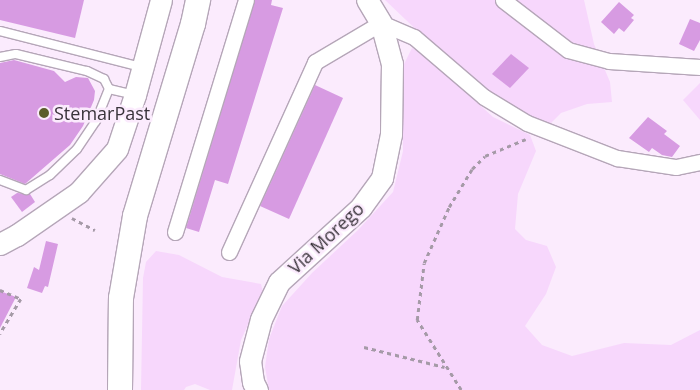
<!DOCTYPE html>
<style>
body{margin:0}
#map{position:relative;width:700px;height:390px;overflow:hidden;background:#fbebfd;font-family:"Open Sans",sans-serif}
div>[style]{position:absolute}
[style*='--x']{left:calc(var(--x)*1px);top:calc(var(--y)*1px);width:calc(var(--w)*1px);rotate:calc(var(--a)*1deg)}
.green>*{inset:0;background:#f7d7fc}
.building>*{inset:0;background:#d79be2}
.path>*{height:2.5px;margin-top:-1.25px;transform-origin:0;background:repeating-linear-gradient(90deg,#a59aa7 0 4px,transparent 0 8px)}
.roads{filter:drop-shadow(1px 0 #b5a6b8) drop-shadow(-1px 0 #b5a6b8) drop-shadow(0 1px #b5a6b8) drop-shadow(0 -1px #b5a6b8)}
.lane>*{height:8px;margin:-4px;padding:0 4px;transform-origin:4px;border-radius:4px;background:#fff}
.street>*{height:15px;margin:-7.5px;padding:0 7.5px;transform-origin:7.5px;border-radius:7.5px;background:#fff}
.secondary>*{height:21px;margin:-10.5px;padding:0 10.5px;transform-origin:10.5px;border-radius:10.5px;background:#fff}
.primary>*{height:24px;margin:-12px;padding:0 12px;transform-origin:12px;border-radius:12px;background:#fff}
.dots>*{width:14px;height:14px;translate:-50% -50%;box-sizing:border-box;border:2px solid #fbebfd;border-radius:50%}
span{translate:-50% -50%;white-space:nowrap;text-align:center;line-height:1.15;-webkit-text-stroke:5px #fbebfd;paint-order:stroke}
.poi-label{font-size:18px;color:#39333a}
.left{translate:0 -50%;text-align:left}
.street-label{font-size:18px;color:#39333a}
</style>
<div id="map">
<div class="green">
<div style="clip-path:polygon(385px 0,584px 0,594px 44px,610px 82px,612px 102px,587px 104px,561px 113px,549px 125px,515px 108px,481px 86px,447px 59px)"></div>
<div style="clip-path:polygon(412px 48px,425px 55px,493px 117px,530px 135px,536px 151px,518px 194px,515px 229px,526px 240px,547px 246px,556px 267px,546px 294px,525px 326px,542px 345px,572px 356px,624px 343px,671px 345px,700px 330px,700px 390px,269px 390px,265px 367px,269px 339px,282px 306px,312px 273px,358px 230px,393px 192px,403px 151px,402px 68px)"></div>
<div style="clip-path:polygon(700px 83px,700px 120px,683px 100px)"></div>
<div style="clip-path:polygon(156px 251px,179px 255px,222px 277px,261px 284px,263px 292px,241px 340px,232px 390px,210px 390px,195px 384px,186px 387px,184px 390px,141px 390px,143px 278px,146px 262px)"></div>
</div>
<div class="building">
<div style="clip-path:polygon(0 0,84px 0,75px 38px,0 20px)"></div>
<div style="clip-path:polygon(255px 0,272px 0,271px 5px,283px 8px,228px 184px,215px 180px,199px 232px,186px 228px)"></div>
<div style="clip-path:polygon(619px 2px,634px 15px,631px 18px,634px 20px,624px 32px,619px 28px,614px 34px,601px 22px)"></div>
<div style="clip-path:polygon(690px 19px,700px 23px,700px 40px,694px 51px,679px 44px)"></div>
<div style="clip-path:polygon(511px 54px,529px 68px,510px 88px,492px 74px)"></div>
<div style="clip-path:polygon(14px 60px,54px 71px,65px 82px,76px 77px,88px 78px,95px 91px,94px 100px,83px 126px,70px 145px,25px 184px,0 174px,0 63px)"></div>
<div style="clip-path:polygon(315px 85px,343px 98px,289px 219px,260px 206px)"></div>
<div style="clip-path:polygon(648px 117px,667px 131px,664px 134px,680px 146px,672px 157px,662px 155px,652px 148px,649px 152px,629px 138px)"></div>
<div style="clip-path:polygon(17px 193px,30px 194px,35px 202px,22px 212px,11px 197px)"></div>
<div style="clip-path:polygon(46px 241px,58px 244px,48px 287px,45px 286px,42px 293px,27px 288px,34px 267px,39px 270px)"></div>
<div style="clip-path:polygon(0 291px,16px 297px,0 328px)"></div>
</div>
<div class="path">
<div style="--x:72;--y:218;--w:26;--a:28"></div>
<div style="--x:0;--y:290;--w:23;--a:23"></div>
<div style="--x:21;--y:299;--w:41;--a:121"></div>
<div style="--x:364;--y:347;--w:83;--a:13.9"></div>
<div style="--x:461;--y:390;--w:83;--a:-122.2"></div>
<div style="--x:417;--y:320;--w:57;--a:-83"></div>
<div style="--x:424;--y:263;--w:61;--a:-65.9"></div>
<div style="--x:449;--y:207;--w:44;--a:-58.8"></div>
<div style="--x:472;--y:169;--w:18;--a:-45"></div>
<div style="--x:485;--y:156;--w:44;--a:-22.5"></div>
</div>
<div class="roads">
<div class="lane">
<div style="--x:0;--y:31;--w:146;--a:14.3"></div>
<div style="--x:0;--y:57;--w:16;--a:-11"></div>
<div style="--x:16;--y:54;--w:73;--a:13.5"></div>
<div style="--x:87;--y:71;--w:19;--a:25"></div>
<div style="--x:104;--y:79;--w:11;--a:63"></div>
<div style="--x:109;--y:89;--w:26;--a:13"></div>
<div style="--x:0;--y:180;--w:28;--a:21"></div>
<div style="--x:26;--y:190;--w:28;--a:-32"></div>
<div style="--x:50;--y:175;--w:37;--a:-44"></div>
<div style="--x:77;--y:149;--w:34;--a:-56"></div>
<div style="--x:96;--y:121;--w:35;--a:-68"></div>
</div>
<div class="street">
<div style="--x:503;--y:0;--w:82;--a:37.6"></div>
<div style="--x:568;--y:50;--w:42;--a:15"></div>
<div style="--x:609;--y:61;--w:91;--a:3.8"></div>
<div style="--x:175;--y:232;--w:243;--a:-73"></div>
<div style="--x:229;--y:252;--w:209;--a:-65.6"></div>
<div style="--x:315;--y:62;--w:77;--a:-30.6"></div>
<div style="--x:381;--y:23;--w:36;--a:23"></div>
<div style="--x:414;--y:37;--w:92;--a:40.6"></div>
<div style="--x:484;--y:97;--w:50;--a:31.2"></div>
<div style="--x:527;--y:123;--w:97;--a:21.3"></div>
<div style="--x:617;--y:158;--w:60;--a:8.7"></div>
<div style="--x:676;--y:167;--w:25;--a:-12"></div>
</div>
<div class="secondary">
<div style="--x:0;--y:244;--w:19;--a:-28"></div>
<div style="--x:17;--y:235;--w:75;--a:-34.7"></div>
<div style="--x:79;--y:192;--w:57;--a:-48.5"></div>
<div style="--x:117;--y:149;--w:57;--a:-71.6"></div>
<div style="--x:135;--y:95;--w:98;--a:-74.7"></div>
<div style="--x:257;--y:390;--w:9;--a:-117"></div>
<div style="--x:253;--y:382;--w:21;--a:-98"></div>
<div style="--x:250;--y:361;--w:43;--a:-75.3"></div>
<div style="--x:261;--y:319;--w:41;--a:-64.1"></div>
<div style="--x:279;--y:282;--w:111;--a:-42.4"></div>
<div style="--x:361;--y:207;--w:36;--a:-54"></div>
<div style="--x:382;--y:178;--w:45;--a:-78.4"></div>
<div style="--x:391;--y:134;--w:70;--a:-89.2"></div>
<div style="--x:392;--y:64;--w:42;--a:-105"></div>
<div style="--x:381;--y:23;--w:27;--a:-121"></div>
</div>
<div class="primary">
<div style="--x:120;--y:390;--w:92;--a:-89.4"></div>
<div style="--x:121;--y:298;--w:83;--a:-80.3"></div>
<div style="--x:135;--y:216;--w:201;--a:-73.2"></div>
<div style="--x:193;--y:24;--w:25;--a:-78"></div>
</div>
</div>
<div class="dots">
<div style="left:44px;top:113px;background:#5b5d2a"></div>
</div>
<div class="poi-label">
<span class="left" style="left:54px;top:113px">StemarPast</span>
</div>
<div class="street-label">
<span style="left:326px;top:238px;rotate:-43deg">Via Morego</span>
</div>
</div>
